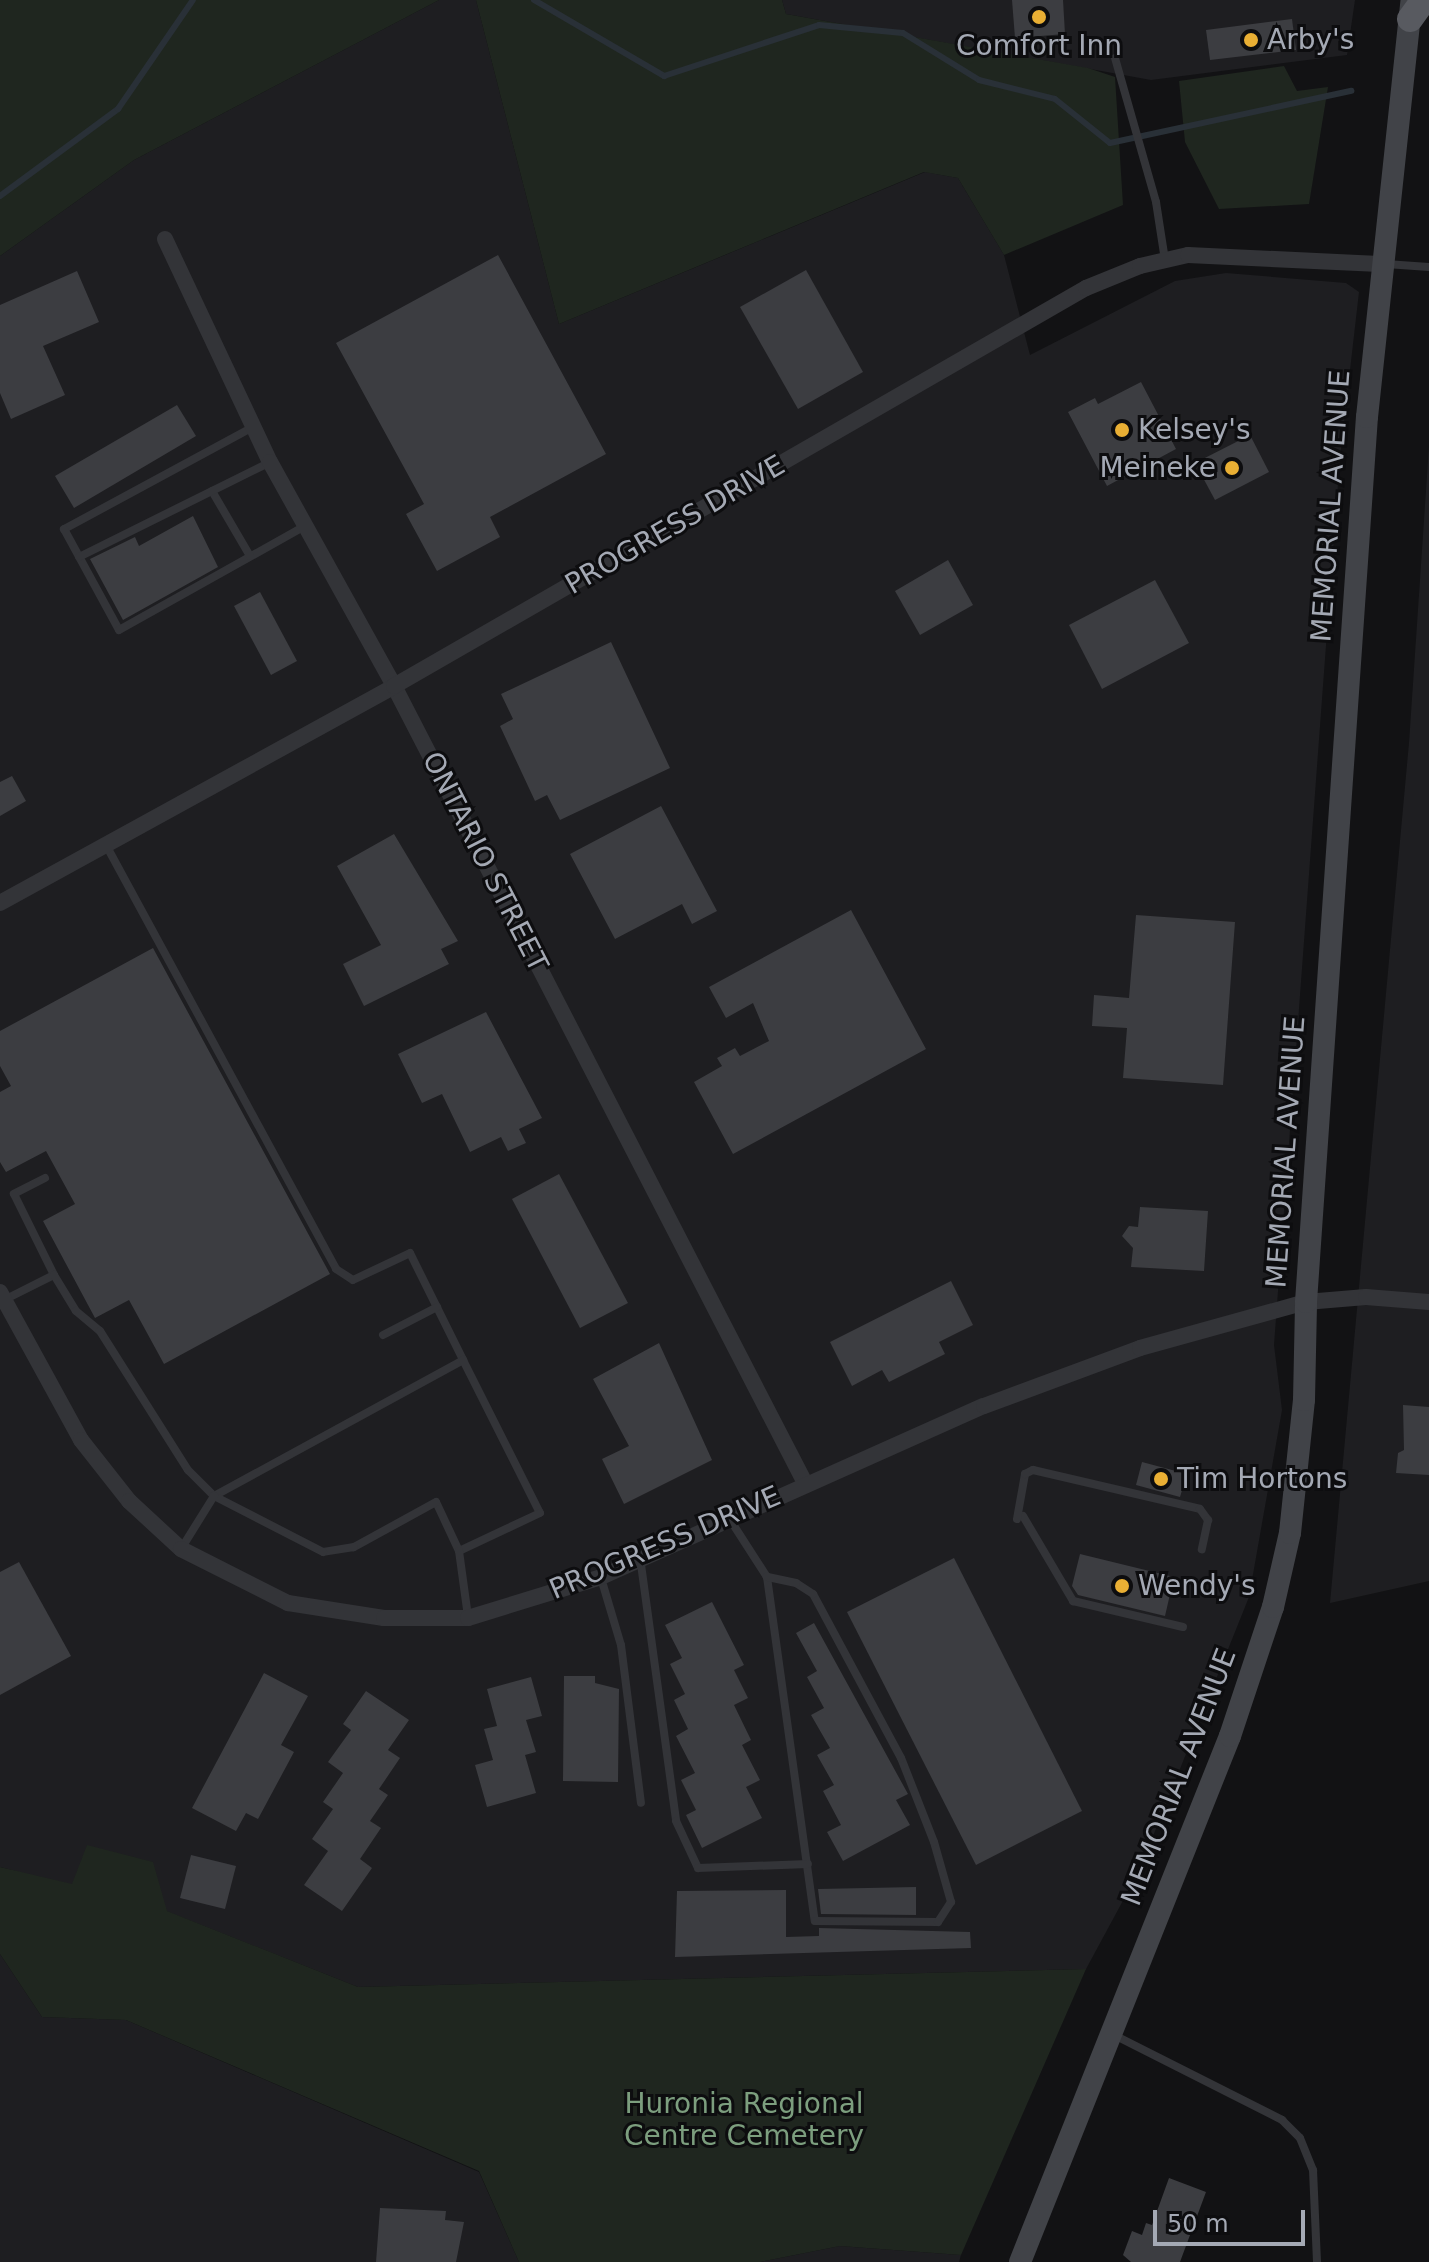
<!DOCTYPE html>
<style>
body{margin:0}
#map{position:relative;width:1429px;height:2262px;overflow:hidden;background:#121214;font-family:"DejaVu Sans",sans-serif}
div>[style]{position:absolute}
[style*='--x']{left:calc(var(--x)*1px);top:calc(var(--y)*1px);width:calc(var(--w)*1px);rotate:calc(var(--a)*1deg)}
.built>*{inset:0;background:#1e1e21}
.green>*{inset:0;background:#1f261f}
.stream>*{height:6px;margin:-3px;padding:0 3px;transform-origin:3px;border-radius:3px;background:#293037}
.building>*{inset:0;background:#3c3d41}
.service>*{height:8px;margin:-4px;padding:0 4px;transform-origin:4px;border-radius:4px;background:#333438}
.minor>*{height:16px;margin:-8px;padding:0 8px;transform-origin:8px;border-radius:8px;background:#333438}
.secondary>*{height:22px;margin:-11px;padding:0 11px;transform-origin:11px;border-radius:11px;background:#414348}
.trunk>*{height:26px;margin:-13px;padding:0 13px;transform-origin:13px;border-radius:13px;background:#585a60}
.dots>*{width:22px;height:22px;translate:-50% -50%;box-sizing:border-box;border:4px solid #0d0d0f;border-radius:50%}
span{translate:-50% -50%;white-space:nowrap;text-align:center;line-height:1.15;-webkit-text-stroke:6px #0d0d0f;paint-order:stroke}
.poi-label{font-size:28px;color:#a4a9b4}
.left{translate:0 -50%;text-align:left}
.right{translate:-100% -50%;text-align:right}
.street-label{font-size:28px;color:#a4a9b4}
.park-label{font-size:28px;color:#7c9e7e}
.scale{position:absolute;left:1153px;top:2210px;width:152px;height:36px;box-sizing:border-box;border:4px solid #a4a9b4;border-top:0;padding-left:10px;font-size:24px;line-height:28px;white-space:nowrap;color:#a4a9b4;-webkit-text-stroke:6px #0d0d0f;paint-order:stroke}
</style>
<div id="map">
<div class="built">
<div style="clip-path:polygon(439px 0,476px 0,559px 324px,925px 172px,958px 178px,1004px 255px,1030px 355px,1175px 281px,1226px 273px,1346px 283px,1359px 292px,1340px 457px,1274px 1345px,1282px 1410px,1249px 1597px,1139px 1871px,1086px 1969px,358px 1987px,166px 1911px,0 1867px,0 256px,134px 160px)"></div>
<div style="clip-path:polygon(782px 0,1355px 0,1347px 55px,1151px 80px,786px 14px)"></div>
<div style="clip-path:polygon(1429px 446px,1429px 1581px,1330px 1603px,1409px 743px)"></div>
<div style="clip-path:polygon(0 1954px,42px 2017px,126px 2020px,479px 2172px,519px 2262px,0 2262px)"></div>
<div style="clip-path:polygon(840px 2246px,961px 2255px,959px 2262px,760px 2262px)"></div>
</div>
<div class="green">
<div style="clip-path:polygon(0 0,439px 0,134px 160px,0 256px)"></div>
<div style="clip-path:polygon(476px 0,782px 0,786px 14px,1088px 68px,1115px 77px,1123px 205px,1004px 255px,958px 178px,924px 172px,559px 324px)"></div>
<div style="clip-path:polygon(1284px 66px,1297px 91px,1328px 87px,1309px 204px,1219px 209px,1185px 142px,1179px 81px)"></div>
<div style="clip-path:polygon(87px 1845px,153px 1862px,167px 1911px,358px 1987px,1086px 1969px,961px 2255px,840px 2246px,760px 2262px,519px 2262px,479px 2171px,126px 2020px,42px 2017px,0 1954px,0 1867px,72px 1884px)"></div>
</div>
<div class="stream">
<div style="--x:534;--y:0;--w:151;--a:30.3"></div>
<div style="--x:664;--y:76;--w:163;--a:-18.2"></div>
<div style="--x:819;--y:25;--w:84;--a:5.4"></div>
<div style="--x:903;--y:33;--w:89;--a:31.7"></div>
<div style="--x:979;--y:80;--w:78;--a:14"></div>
<div style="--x:1055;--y:99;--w:70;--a:38.7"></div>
<div style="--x:1110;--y:143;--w:247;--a:-12.2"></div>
<div style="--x:0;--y:196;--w:147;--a:-36.4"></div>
<div style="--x:118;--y:109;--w:132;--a:-55.5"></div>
</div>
<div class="building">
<div style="clip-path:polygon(1012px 0,1063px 0,1065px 34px,1015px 38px)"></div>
<div style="clip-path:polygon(1292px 19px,1296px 50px,1210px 60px,1206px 30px)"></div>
<div style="clip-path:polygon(498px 255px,606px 454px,490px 517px,500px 537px,437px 571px,406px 514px,424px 504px,336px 343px)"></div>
<div style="clip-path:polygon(806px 270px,863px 372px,798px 409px,740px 307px)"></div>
<div style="clip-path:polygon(77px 271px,99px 322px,43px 346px,65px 395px,11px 419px,0 393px,0 305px)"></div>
<div style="clip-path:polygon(1141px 382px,1176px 449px,1107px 486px,1068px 412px,1095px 398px,1098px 404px)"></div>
<div style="clip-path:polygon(177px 405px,196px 436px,74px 508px,55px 476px)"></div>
<div style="clip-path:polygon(1250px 435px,1269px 472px,1215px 500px,1195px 463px)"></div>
<div style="clip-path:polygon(193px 516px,218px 567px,123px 620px,90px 559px,135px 537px,139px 546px)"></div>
<div style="clip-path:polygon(948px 560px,973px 605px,920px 635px,895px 591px)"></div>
<div style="clip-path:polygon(1155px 580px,1189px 643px,1102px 689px,1069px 625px)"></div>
<div style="clip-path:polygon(260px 592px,297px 661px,271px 675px,234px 606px)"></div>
<div style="clip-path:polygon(611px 642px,670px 768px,560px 820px,547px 795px,535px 801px,500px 726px,513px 719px,501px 694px)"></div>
<div style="clip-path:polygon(12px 776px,26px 801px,0 816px,0 782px)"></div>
<div style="clip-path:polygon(661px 806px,717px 911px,692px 924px,682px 904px,615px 939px,570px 854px)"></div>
<div style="clip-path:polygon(394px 834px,458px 941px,441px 949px,449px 964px,364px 1006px,343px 964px,381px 945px,337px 866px)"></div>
<div style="clip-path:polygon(851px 910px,926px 1049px,733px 1154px,694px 1082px,722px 1066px,717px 1058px,735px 1048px,740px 1056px,769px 1041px,753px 1003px,726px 1018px,709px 987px)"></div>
<div style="clip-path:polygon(1136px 915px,1235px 922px,1223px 1085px,1123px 1078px,1127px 1028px,1092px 1026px,1094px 995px,1129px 998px)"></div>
<div style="clip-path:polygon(153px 948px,330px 1274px,164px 1364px,129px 1300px,95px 1318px,43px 1221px,75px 1204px,46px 1151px,6px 1172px,0 1162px,0 1092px,11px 1086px,0 1066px,0 1031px)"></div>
<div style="clip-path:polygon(486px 1012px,542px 1118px,519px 1129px,526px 1143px,508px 1151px,501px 1137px,470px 1152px,442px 1094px,422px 1103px,398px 1054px)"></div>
<div style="clip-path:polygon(559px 1174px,628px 1303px,580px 1328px,512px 1199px)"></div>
<div style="clip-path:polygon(1140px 1207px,1208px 1211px,1204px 1271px,1131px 1267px,1133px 1248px,1122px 1236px,1129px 1226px,1138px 1227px)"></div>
<div style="clip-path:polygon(951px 1281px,973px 1325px,939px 1342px,945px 1354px,889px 1382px,882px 1370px,852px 1386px,830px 1342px)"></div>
<div style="clip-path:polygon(659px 1343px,712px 1460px,624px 1504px,602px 1459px,629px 1446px,593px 1379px)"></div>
<div style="clip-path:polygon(1403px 1405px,1429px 1407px,1429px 1475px,1396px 1473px,1398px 1453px,1404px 1450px)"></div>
<div style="clip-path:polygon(1142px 1462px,1187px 1474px,1180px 1497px,1136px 1485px)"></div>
<div style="clip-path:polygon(1080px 1554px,1174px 1577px,1165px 1616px,1078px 1595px,1072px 1586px)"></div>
<div style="clip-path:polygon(954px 1558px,1082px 1811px,976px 1865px,847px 1612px)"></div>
<div style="clip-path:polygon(19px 1562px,71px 1656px,0 1695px,0 1572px)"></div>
<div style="clip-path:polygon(712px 1602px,744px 1665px,734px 1670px,748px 1698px,734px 1705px,751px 1740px,742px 1745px,760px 1780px,746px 1787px,762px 1818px,702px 1848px,686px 1815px,696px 1810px,681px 1780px,695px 1773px,676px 1736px,688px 1729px,674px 1700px,685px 1694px,670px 1664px,682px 1658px,665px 1625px)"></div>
<div style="clip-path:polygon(814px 1623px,908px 1794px,896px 1800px,910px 1825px,843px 1861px,827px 1832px,841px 1825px,823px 1791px,834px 1785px,817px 1755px,830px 1748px,811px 1715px,824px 1708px,807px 1677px,817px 1671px,796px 1633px)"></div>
<div style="clip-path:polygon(264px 1673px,308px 1696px,281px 1745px,294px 1752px,258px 1819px,246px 1813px,236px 1831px,192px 1808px)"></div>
<div style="clip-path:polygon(564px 1676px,595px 1676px,595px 1683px,619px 1689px,618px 1782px,563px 1781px)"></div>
<div style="clip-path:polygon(531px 1677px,542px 1716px,526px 1720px,536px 1752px,525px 1755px,536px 1793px,487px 1807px,475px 1765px,493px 1760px,484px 1729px,497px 1726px,487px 1689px)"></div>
<div style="clip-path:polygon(366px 1691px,409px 1720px,388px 1750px,400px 1758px,379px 1789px,388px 1795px,370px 1821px,381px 1828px,360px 1859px,372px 1868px,342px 1911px,304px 1885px,328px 1851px,312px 1839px,333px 1809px,323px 1802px,343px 1773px,328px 1762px,351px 1730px,343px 1724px)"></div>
<div style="clip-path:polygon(191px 1855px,236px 1866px,225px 1909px,180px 1898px)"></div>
<div style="clip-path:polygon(916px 1887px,916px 1915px,821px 1914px,818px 1889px)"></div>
<div style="clip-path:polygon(786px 1890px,786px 1937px,819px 1936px,819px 1928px,970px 1932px,971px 1948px,675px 1957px,677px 1891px)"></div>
<div style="clip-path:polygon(1169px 2178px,1206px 2192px,1180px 2262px,1131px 2262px,1123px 2255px,1132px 2231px,1142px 2235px,1146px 2223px,1152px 2225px)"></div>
<div style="clip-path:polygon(380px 2208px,446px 2211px,445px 2220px,464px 2222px,456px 2262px,376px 2262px)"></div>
</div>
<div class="service">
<div style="--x:1115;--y:58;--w:150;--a:74.1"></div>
<div style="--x:1156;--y:202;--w:59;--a:81.2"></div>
<div style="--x:1386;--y:264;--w:43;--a:4"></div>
<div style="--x:253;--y:427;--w:215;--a:151.6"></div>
<div style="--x:64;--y:529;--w:115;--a:61.4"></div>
<div style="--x:119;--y:630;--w:213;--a:-29.2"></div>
<div style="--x:212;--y:491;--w:75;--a:59.7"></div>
<div style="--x:79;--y:557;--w:213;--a:-26.4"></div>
<div style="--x:106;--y:845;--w:482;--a:61.5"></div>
<div style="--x:336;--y:1269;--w:20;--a:33"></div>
<div style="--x:353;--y:1280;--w:63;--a:-25.3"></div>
<div style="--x:410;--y:1253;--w:119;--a:63.6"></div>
<div style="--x:45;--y:1178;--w:35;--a:153"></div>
<div style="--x:14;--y:1194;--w:90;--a:63.7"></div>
<div style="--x:4;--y:1300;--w:56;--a:-26.6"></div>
<div style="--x:54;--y:1275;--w:42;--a:58.6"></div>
<div style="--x:76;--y:1311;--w:31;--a:40"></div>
<div style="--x:100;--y:1331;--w:165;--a:57.7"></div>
<div style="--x:188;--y:1470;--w:37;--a:45"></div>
<div style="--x:214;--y:1496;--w:284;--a:-28.6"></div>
<div style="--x:463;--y:1360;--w:171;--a:63.3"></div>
<div style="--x:540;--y:1513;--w:89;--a:154.9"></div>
<div style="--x:459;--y:1551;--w:54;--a:-115.1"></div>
<div style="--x:436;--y:1502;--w:94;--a:151.2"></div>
<div style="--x:354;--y:1547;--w:31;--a:171"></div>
<div style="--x:323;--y:1552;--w:123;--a:-152.8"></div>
<div style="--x:214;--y:1496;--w:62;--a:121.9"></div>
<div style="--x:383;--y:1335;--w:61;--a:-27.4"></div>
<div style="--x:1023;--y:1516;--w:99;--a:59.5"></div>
<div style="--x:1073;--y:1601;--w:113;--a:13.3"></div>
<div style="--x:729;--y:1518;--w:70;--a:57.2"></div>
<div style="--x:767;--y:1577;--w:347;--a:82.1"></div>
<div style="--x:815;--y:1921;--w:123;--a:0.5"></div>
<div style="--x:938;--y:1922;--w:24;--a:-57"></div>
<div style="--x:951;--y:1902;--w:62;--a:-105.8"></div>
<div style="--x:934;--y:1842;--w:90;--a:-111.4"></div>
<div style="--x:901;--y:1758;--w:186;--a:-118.2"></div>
<div style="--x:813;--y:1594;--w:20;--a:-147"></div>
<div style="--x:796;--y:1583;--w:30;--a:-168"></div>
<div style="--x:1017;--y:1519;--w:46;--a:-79.9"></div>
<div style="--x:1025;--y:1474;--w:9;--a:-27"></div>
<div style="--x:1033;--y:1470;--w:171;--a:13.1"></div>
<div style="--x:1200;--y:1509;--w:14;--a:54"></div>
<div style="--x:1208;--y:1520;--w:30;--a:102"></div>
<div style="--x:459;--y:1551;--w:67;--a:82.2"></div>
<div style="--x:640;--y:1557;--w:266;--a:82.2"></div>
<div style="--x:676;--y:1821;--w:52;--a:64.9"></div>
<div style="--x:698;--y:1868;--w:110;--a:-2.1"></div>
<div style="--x:601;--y:1578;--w:70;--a:73.4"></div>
<div style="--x:621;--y:1645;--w:159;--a:82.8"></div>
<div style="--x:1112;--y:2034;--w:191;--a:26.8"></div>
<div style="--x:1282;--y:2120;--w:25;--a:45"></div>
<div style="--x:1300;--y:2138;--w:35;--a:68"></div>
<div style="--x:1313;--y:2170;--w:92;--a:87.5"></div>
</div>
<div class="minor">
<div style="--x:165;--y:239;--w:246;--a:64.8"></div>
<div style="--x:270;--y:462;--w:256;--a:61"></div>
<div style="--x:394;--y:686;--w:899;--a:62.72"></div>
<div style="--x:0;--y:903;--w:450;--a:-28.8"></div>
<div style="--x:394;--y:686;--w:798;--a:-29.91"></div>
<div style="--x:1086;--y:288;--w:58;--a:-22.2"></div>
<div style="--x:1140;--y:266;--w:49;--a:-12.9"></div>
<div style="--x:1188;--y:255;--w:192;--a:2.7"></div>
<div style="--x:0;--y:1292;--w:169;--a:61.3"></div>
<div style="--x:81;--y:1440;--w:78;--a:51.8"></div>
<div style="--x:129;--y:1501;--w:71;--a:42.7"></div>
<div style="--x:181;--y:1549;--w:120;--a:26.8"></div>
<div style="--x:288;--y:1603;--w:97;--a:8.9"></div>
<div style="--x:384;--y:1618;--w:84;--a:0"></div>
<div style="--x:468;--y:1618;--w:139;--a:-17.1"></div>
<div style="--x:601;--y:1577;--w:419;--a:-24.1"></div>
<div style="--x:984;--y:1406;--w:166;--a:-20.4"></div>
<div style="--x:1140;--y:1348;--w:172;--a:-15.5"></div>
<div style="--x:1306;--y:1302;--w:60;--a:-4.8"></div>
<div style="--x:1366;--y:1297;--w:63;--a:4.5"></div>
</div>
<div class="secondary">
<div style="--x:1020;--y:2262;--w:566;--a:-68.24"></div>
<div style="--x:1230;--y:1736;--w:136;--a:-71.6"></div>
<div style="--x:1273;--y:1607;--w:76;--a:-77.1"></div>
<div style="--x:1290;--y:1533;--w:134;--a:-84"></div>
<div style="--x:1304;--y:1400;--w:98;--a:-88.8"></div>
<div style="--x:1306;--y:1302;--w:887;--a:-86.06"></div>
<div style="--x:1367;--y:417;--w:417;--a:-83.9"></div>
</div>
<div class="trunk">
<div style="--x:1410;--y:19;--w:24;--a:-54"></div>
</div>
<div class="dots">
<div style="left:1039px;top:17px;background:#e9af34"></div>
<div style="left:1251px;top:40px;background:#e9af34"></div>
<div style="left:1122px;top:430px;background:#e9af34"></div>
<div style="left:1232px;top:468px;background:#e9af34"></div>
<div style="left:1161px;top:1479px;background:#e9af34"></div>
<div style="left:1122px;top:1586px;background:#e9af34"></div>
</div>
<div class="poi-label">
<span class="left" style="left:1267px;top:40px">Arby's</span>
<span style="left:1039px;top:46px">Comfort Inn</span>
<span class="left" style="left:1138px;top:430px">Kelsey's</span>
<span class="right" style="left:1216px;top:468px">Meineke</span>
<span class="left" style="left:1177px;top:1479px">Tim Hortons</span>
<span class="left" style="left:1138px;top:1586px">Wendy's</span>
</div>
<div class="street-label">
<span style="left:1331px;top:506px;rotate:-86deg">MEMORIAL AVENUE</span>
<span style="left:675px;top:525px;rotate:-30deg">PROGRESS DRIVE</span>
<span style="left:485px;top:862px;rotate:63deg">ONTARIO STREET</span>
<span style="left:1286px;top:1152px;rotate:-86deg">MEMORIAL AVENUE</span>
<span style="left:665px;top:1543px;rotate:-23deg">PROGRESS DRIVE</span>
<span style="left:1179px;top:1777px;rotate:-69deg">MEMORIAL AVENUE</span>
</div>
<div class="park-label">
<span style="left:744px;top:2120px">Huronia Regional<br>Centre Cemetery</span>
</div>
<div class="scale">50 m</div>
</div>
